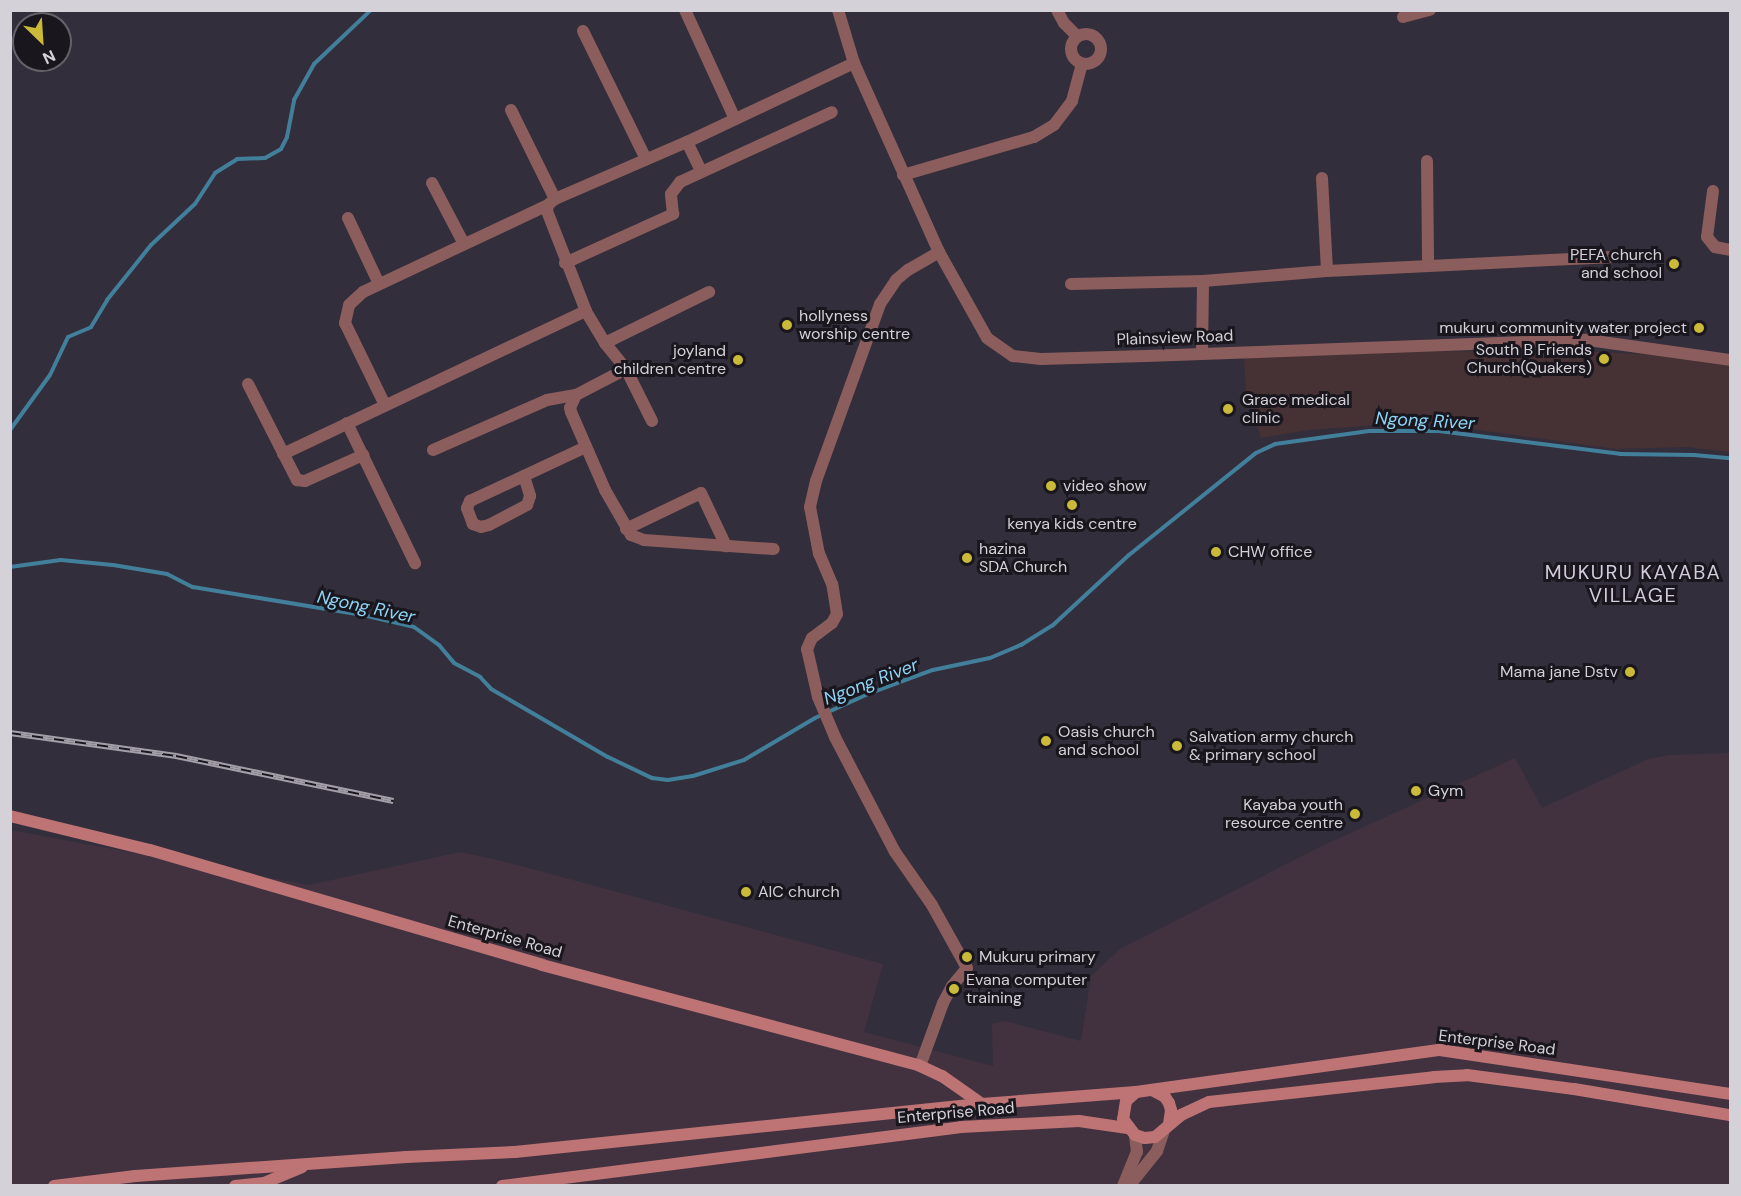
<!DOCTYPE html>
<style>
body{margin:0}
#map{position:relative;width:1741px;height:1196px;overflow:hidden;background:#332e3b;font-family:"DM Sans",sans-serif}
div>[style]{position:absolute}
[style*='--x']{left:calc(var(--x)*1px);top:calc(var(--y)*1px);width:calc(var(--w)*1px);rotate:calc(var(--a)*1deg)}
.commercial>*{inset:0;background:#463234}
.industrial>*{inset:0;background:#42323f}
.stream>*{height:4px;margin:-2px;padding:0 2px;transform-origin:2px;border-radius:2px;background:#427f9b}
.street>*{height:12px;margin:-6px;padding:0 6px;transform-origin:6px;border-radius:6px;background:#8b5d5c}
.street>.ring{margin:-6px;padding:0;box-sizing:content-box;background:none;border:12px solid #8b5d5c;border-radius:50%}
.secondary>*{height:12px;margin:-6px;padding:0 6px;transform-origin:6px;border-radius:6px;background:#be7474}
.rail>*{height:6px;margin-top:-3px;transform-origin:0;background:repeating-linear-gradient(90deg,#19171d 0 11px,#a39fa9 0 22px);box-sizing:border-box;border-block:2px solid #a39fa9}
.dots>*{width:16px;height:16px;translate:-50% -50%;box-sizing:border-box;border:3px solid #19171d;border-radius:50%}
span{translate:-50% -50%;white-space:nowrap;text-align:center;line-height:1.15;-webkit-text-stroke:6px #19171d;paint-order:stroke}
.poi-label{font-size:16px;color:#d4d1d9}
.right{translate:-100% -50%;text-align:right}
.left{translate:0 -50%;text-align:left}
.street-label{font-size:16px;color:#d4d1d9}
.water-label{font-size:18px;color:#8ed4f7;font-style:italic}
.quarter-label{font-size:20px;color:#d1cbdc;letter-spacing:1.5px}
.frame{position:absolute;inset:0;border:12px solid #d4d1d9;pointer-events:none}
.north{position:absolute;left:12px;top:12px;width:60px;height:60px;box-sizing:border-box;background:#19171d;border:2px solid #646168;border-radius:50%;rotate:155deg;font-size:16px;font-weight:700;line-height:24px;text-align:center;color:#d4d1d9}
.north::after{content:'';display:block;margin:auto;width:21px;height:27px;background:#cbb939;clip-path:polygon(50% 0,100% 100%,50% 72%,0 100%)}
</style>
<div id="map">
<div class="commercial">
<div style="clip-path:polygon(1399px 351px,1602px 352px,1655px 355px,1730px 366px,1730px 452px,1686px 447px,1616px 449px,1420px 422px,1309px 430px,1261px 438px,1246px 391px,1244px 355px)"></div>
</div>
<div class="industrial">
<div style="clip-path:polygon(1730px 753px,1730px 1185px,11px 1185px,10px 830px,309px 885px,460px 852px,502px 861px,883px 964px,864px 1032px,993px 1066px,992px 1024px,1005px 1021px,1081px 1041px,1091px 976px,1120px 949px,1322px 846px,1515px 758px,1542px 808px,1648px 759px,1671px 755px)"></div>
</div>
<div class="stream">
<div style="--x:10;--y:430;--w:68;--a:-54"></div>
<div style="--x:50;--y:375;--w:42;--a:-64.7"></div>
<div style="--x:68;--y:337;--w:25;--a:-23"></div>
<div style="--x:91;--y:327;--w:31;--a:-59"></div>
<div style="--x:107;--y:300;--w:70;--a:-51.3"></div>
<div style="--x:151;--y:245;--w:60;--a:-43"></div>
<div style="--x:195;--y:204;--w:37;--a:-57"></div>
<div style="--x:215;--y:173;--w:26;--a:-32"></div>
<div style="--x:237;--y:159;--w:28;--a:-2"></div>
<div style="--x:265;--y:158;--w:18;--a:-29"></div>
<div style="--x:281;--y:149;--w:13;--a:-63"></div>
<div style="--x:287;--y:137;--w:38;--a:-79"></div>
<div style="--x:294;--y:100;--w:41;--a:-60.9"></div>
<div style="--x:314;--y:64;--w:79;--a:-43.5"></div>
<div style="--x:10;--y:567;--w:51;--a:-7.8"></div>
<div style="--x:61;--y:560;--w:52;--a:5.5"></div>
<div style="--x:113;--y:565;--w:55;--a:9.5"></div>
<div style="--x:167;--y:574;--w:29;--a:27"></div>
<div style="--x:193;--y:587;--w:172;--a:9.4"></div>
<div style="--x:363;--y:615;--w:52;--a:13.2"></div>
<div style="--x:414;--y:627;--w:31;--a:36"></div>
<div style="--x:439;--y:645;--w:23;--a:50"></div>
<div style="--x:454;--y:663;--w:30;--a:28"></div>
<div style="--x:480;--y:677;--w:16;--a:47"></div>
<div style="--x:491;--y:689;--w:135;--a:30.2"></div>
<div style="--x:608;--y:757;--w:49;--a:25.5"></div>
<div style="--x:652;--y:778;--w:16;--a:7"></div>
<div style="--x:668;--y:780;--w:25;--a:-9"></div>
<div style="--x:693;--y:776;--w:53;--a:-17.4"></div>
<div style="--x:744;--y:760;--w:82;--a:-30.6"></div>
<div style="--x:815;--y:718;--w:60;--a:-24.4"></div>
<div style="--x:870;--y:693;--w:67;--a:-20.1"></div>
<div style="--x:933;--y:670;--w:58;--a:-11.9"></div>
<div style="--x:990;--y:658;--w:34;--a:-23"></div>
<div style="--x:1021;--y:645;--w:36;--a:-32"></div>
<div style="--x:1052;--y:626;--w:105;--a:-42.7"></div>
<div style="--x:1129;--y:555;--w:163;--a:-38.8"></div>
<div style="--x:1256;--y:453;--w:21;--a:-25"></div>
<div style="--x:1275;--y:444;--w:95;--a:-7.9"></div>
<div style="--x:1369;--y:431;--w:70;--a:0"></div>
<div style="--x:1439;--y:431;--w:182;--a:7.2"></div>
<div style="--x:1620;--y:454;--w:74;--a:0.8"></div>
<div style="--x:1694;--y:455;--w:36;--a:5"></div>
</div>
<div class="street">
<div style="--x:685;--y:10;--w:120;--a:65.4"></div>
<div style="--x:838;--y:10;--w:55;--a:73.2"></div>
<div style="--x:854;--y:63;--w:207;--a:65.8"></div>
<div style="--x:939;--y:252;--w:98;--a:60.8"></div>
<div style="--x:987;--y:338;--w:32;--a:35"></div>
<div style="--x:1013;--y:356;--w:28;--a:6"></div>
<div style="--x:1041;--y:359;--w:105;--a:-1.6"></div>
<div style="--x:1146;--y:356;--w:442;--a:-2.1"></div>
<div style="--x:1588;--y:340;--w:143;--a:8"></div>
<div style="--x:1057;--y:10;--w:15;--a:62"></div>
<div style="--x:1064;--y:23;--w:18;--a:45"></div>
<div style="--x:1403;--y:17;--w:28;--a:-15"></div>
<div style="--x:583;--y:31;--w:143;--a:63.8"></div>
<div class="ring" style="left:1071px;top:34px;width:18px;height:18px"></div>
<div style="--x:511;--y:110;--w:99;--a:63.7"></div>
<div style="--x:687;--y:142;--w:32;--a:64"></div>
<div style="--x:1427;--y:161;--w:104;--a:89.4"></div>
<div style="--x:903;--y:175;--w:136;--a:-16.2"></div>
<div style="--x:1034;--y:137;--w:23;--a:-31"></div>
<div style="--x:1054;--y:125;--w:30;--a:-53"></div>
<div style="--x:1072;--y:101;--w:38;--a:-75"></div>
<div style="--x:1322;--y:178;--w:93;--a:86.9"></div>
<div style="--x:432;--y:183;--w:69;--a:62.3"></div>
<div style="--x:1713;--y:191;--w:46;--a:97.4"></div>
<div style="--x:1707;--y:237;--w:13;--a:51"></div>
<div style="--x:1715;--y:247;--w:15;--a:11"></div>
<div style="--x:348;--y:218;--w:73;--a:64.8"></div>
<div style="--x:565;--y:263;--w:119;--a:-24.4"></div>
<div style="--x:673;--y:214;--w:20;--a:-96"></div>
<div style="--x:671;--y:194;--w:15;--a:-53"></div>
<div style="--x:680;--y:182;--w:167;--a:-24.7"></div>
<div style="--x:1071;--y:284;--w:132;--a:-1.3"></div>
<div style="--x:1203;--y:281;--w:124;--a:-4.6"></div>
<div style="--x:1327;--y:271;--w:282;--a:-2.8"></div>
<div style="--x:605;--y:343;--w:116;--a:-26.1"></div>
<div style="--x:1202;--y:354;--w:73;--a:-89.2"></div>
<div style="--x:248;--y:384;--w:108;--a:63"></div>
<div style="--x:297;--y:480;--w:8;--a:7"></div>
<div style="--x:305;--y:481;--w:64;--a:-24.1"></div>
<div style="--x:576;--y:395;--w:14;--a:115"></div>
<div style="--x:570;--y:408;--w:4;--a:76"></div>
<div style="--x:571;--y:412;--w:85;--a:66.4"></div>
<div style="--x:605;--y:490;--w:52;--a:60"></div>
<div style="--x:631;--y:535;--w:14;--a:21"></div>
<div style="--x:644;--y:540;--w:130;--a:4"></div>
<div style="--x:385;--y:405;--w:91;--a:-116"></div>
<div style="--x:345;--y:323;--w:18;--a:-77"></div>
<div style="--x:349;--y:305;--w:19;--a:-43"></div>
<div style="--x:363;--y:292;--w:204;--a:-25.2"></div>
<div style="--x:652;--y:421;--w:58;--a:-116.6"></div>
<div style="--x:626;--y:369;--w:33;--a:-129"></div>
<div style="--x:605;--y:343;--w:37;--a:-121"></div>
<div style="--x:586;--y:311;--w:107;--a:-111.3"></div>
<div style="--x:547;--y:211;--w:6;--a:-81"></div>
<div style="--x:548;--y:205;--w:9;--a:-41"></div>
<div style="--x:555;--y:199;--w:144;--a:-23.4"></div>
<div style="--x:687;--y:142;--w:185;--a:-25.3"></div>
<div style="--x:347;--y:423;--w:156;--a:64.1"></div>
<div style="--x:433;--y:450;--w:124;--a:-23.7"></div>
<div style="--x:547;--y:400;--w:29;--a:-10"></div>
<div style="--x:576;--y:395;--w:56;--a:-27.5"></div>
<div style="--x:283;--y:454;--w:335;--a:-25.3"></div>
<div style="--x:524;--y:476;--w:21;--a:73"></div>
<div style="--x:530;--y:496;--w:9;--a:108"></div>
<div style="--x:527;--y:505;--w:43;--a:152.2"></div>
<div style="--x:489;--y:525;--w:8;--a:166"></div>
<div style="--x:481;--y:527;--w:9;--a:-159"></div>
<div style="--x:473;--y:524;--w:17;--a:-111"></div>
<div style="--x:467;--y:508;--w:8;--a:-67"></div>
<div style="--x:470;--y:501;--w:128;--a:-25"></div>
<div style="--x:626;--y:529;--w:83;--a:-25.6"></div>
<div style="--x:701;--y:493;--w:59;--a:64.7"></div>
<div style="--x:920;--y:1066;--w:67;--a:-69.9"></div>
<div style="--x:943;--y:1003;--w:19;--a:-62"></div>
<div style="--x:952;--y:986;--w:23;--a:-50"></div>
<div style="--x:967;--y:968;--w:72;--a:-119.1"></div>
<div style="--x:932;--y:905;--w:65;--a:-124.9"></div>
<div style="--x:895;--y:852;--w:130;--a:-117.6"></div>
<div style="--x:835;--y:737;--w:43;--a:-113"></div>
<div style="--x:818;--y:697;--w:49;--a:-102.9"></div>
<div style="--x:807;--y:649;--w:12;--a:-66"></div>
<div style="--x:812;--y:638;--w:25;--a:-37"></div>
<div style="--x:832;--y:623;--w:10;--a:-61"></div>
<div style="--x:837;--y:614;--w:30;--a:-99"></div>
<div style="--x:832;--y:584;--w:33;--a:-113"></div>
<div style="--x:819;--y:554;--w:48;--a:-100.8"></div>
<div style="--x:810;--y:507;--w:27;--a:-77"></div>
<div style="--x:816;--y:481;--w:188;--a:-70.1"></div>
<div style="--x:880;--y:304;--w:29;--a:-56"></div>
<div style="--x:896;--y:280;--w:16;--a:-40"></div>
<div style="--x:908;--y:270;--w:36;--a:-30"></div>
<div style="--x:1123;--y:1186;--w:37;--a:-68"></div>
<div style="--x:1137;--y:1152;--w:17;--a:-97"></div>
<div style="--x:1129;--y:1186;--w:45;--a:-51.3"></div>
<div style="--x:1157;--y:1151;--w:21;--a:-71"></div>
</div>
<div class="secondary">
<div style="--x:10;--y:816;--w:144;--a:13.7"></div>
<div style="--x:150;--y:850;--w:409;--a:16.3"></div>
<div style="--x:542;--y:965;--w:389;--a:14.9"></div>
<div style="--x:918;--y:1065;--w:26;--a:25"></div>
<div style="--x:942;--y:1076;--w:49;--a:35"></div>
<div style="--x:1152;--y:1090;--w:15;--a:28"></div>
<div style="--x:1165;--y:1097;--w:7;--a:56"></div>
<div style="--x:1169;--y:1103;--w:7;--a:74"></div>
<div style="--x:1171;--y:1110;--w:15;--a:98"></div>
<div style="--x:1136;--y:1092;--w:13;--a:138"></div>
<div style="--x:1126;--y:1101;--w:18;--a:99"></div>
<div style="--x:1123;--y:1119;--w:20;--a:53"></div>
<div style="--x:1135;--y:1135;--w:10;--a:17"></div>
<div style="--x:1145;--y:1138;--w:10;--a:-6"></div>
<div style="--x:1155;--y:1137;--w:34;--a:-40"></div>
<div style="--x:1181;--y:1115;--w:31;--a:-25"></div>
<div style="--x:1209;--y:1102;--w:226;--a:-6.3"></div>
<div style="--x:1434;--y:1077;--w:33;--a:-3"></div>
<div style="--x:1467;--y:1075;--w:108;--a:7.5"></div>
<div style="--x:1574;--y:1089;--w:158;--a:9.5"></div>
<div style="--x:54;--y:1186;--w:82;--a:-7"></div>
<div style="--x:135;--y:1176;--w:272;--a:-4"></div>
<div style="--x:406;--y:1157;--w:109;--a:-2.6"></div>
<div style="--x:515;--y:1152;--w:469;--a:-5.9"></div>
<div style="--x:982;--y:1104;--w:154;--a:-4.5"></div>
<div style="--x:1136;--y:1092;--w:307;--a:-7.9"></div>
<div style="--x:1440;--y:1050;--w:293;--a:8.6"></div>
<div style="--x:235;--y:1186;--w:29;--a:-6"></div>
<div style="--x:264;--y:1183;--w:41;--a:-22.8"></div>
<div style="--x:502;--y:1186;--w:463;--a:-7.3"></div>
<div style="--x:961;--y:1127;--w:118;--a:-2.9"></div>
<div style="--x:1079;--y:1121;--w:49;--a:8.3"></div>
</div>
<div class="rail">
<div style="--x:10;--y:733;--w:168;--a:7.9"></div>
<div style="--x:176;--y:756;--w:222;--a:11.7"></div>
</div>
<div class="dots">
<div style="left:1674px;top:264px;background:#cbb939"></div>
<div style="left:787px;top:325px;background:#cbb939"></div>
<div style="left:1699px;top:328px;background:#cbb939"></div>
<div style="left:1604px;top:359px;background:#cbb939"></div>
<div style="left:738px;top:360px;background:#cbb939"></div>
<div style="left:1228px;top:409px;background:#cbb939"></div>
<div style="left:1051px;top:486px;background:#cbb939"></div>
<div style="left:1072px;top:505px;background:#cbb939"></div>
<div style="left:1216px;top:552px;background:#cbb939"></div>
<div style="left:967px;top:558px;background:#cbb939"></div>
<div style="left:1630px;top:672px;background:#cbb939"></div>
<div style="left:1046px;top:741px;background:#cbb939"></div>
<div style="left:1177px;top:746px;background:#cbb939"></div>
<div style="left:1416px;top:791px;background:#cbb939"></div>
<div style="left:1355px;top:814px;background:#cbb939"></div>
<div style="left:746px;top:892px;background:#cbb939"></div>
<div style="left:967px;top:957px;background:#cbb939"></div>
<div style="left:954px;top:989px;background:#cbb939"></div>
</div>
<div class="poi-label">
<span class="right" style="left:1662px;top:264px">PEFA church<br>and school</span>
<span class="left" style="left:799px;top:325px">hollyness<br>worship centre</span>
<span class="right" style="left:1687px;top:328px">mukuru community water project</span>
<span class="right" style="left:1592px;top:359px">South B Friends<br>Church(Quakers)</span>
<span class="right" style="left:726px;top:360px">joyland<br>children centre</span>
<span class="left" style="left:1242px;top:409px">Grace medical<br>clinic</span>
<span class="left" style="left:1063px;top:486px">video show</span>
<span style="left:1072px;top:524px">kenya kids centre</span>
<span class="left" style="left:979px;top:558px">hazina<br>SDA Church</span>
<span class="left" style="left:1228px;top:552px">CHW office</span>
<span class="right" style="left:1618px;top:672px">Mama jane Dstv</span>
<span class="left" style="left:1058px;top:741px">Oasis church<br>and school</span>
<span class="left" style="left:1189px;top:746px">Salvation army church<br>&amp; primary school</span>
<span class="left" style="left:1428px;top:791px">Gym</span>
<span class="right" style="left:1343px;top:814px">Kayaba youth<br>resource centre</span>
<span class="left" style="left:758px;top:892px">AIC church</span>
<span class="left" style="left:979px;top:957px">Mukuru primary</span>
<span class="left" style="left:966px;top:989px">Evana computer<br>training</span>
</div>
<div class="street-label">
<span style="left:1175px;top:338px;rotate:-2deg">Plainsview Road</span>
<span style="left:505px;top:937px;rotate:16deg">Enterprise Road</span>
<span style="left:1497px;top:1043px;rotate:7deg">Enterprise Road</span>
<span style="left:956px;top:1113px;rotate:-5deg">Enterprise Road</span>
</div>
<div class="water-label">
<span style="left:1425px;top:421px;rotate:3deg">Ngong River</span>
<span style="left:366px;top:607px;rotate:12deg">Ngong River</span>
<span style="left:871px;top:682px;rotate:-21deg">Ngong River</span>
</div>
<div class="quarter-label">
<span style="left:1633px;top:584px">MUKURU KAYABA<br>VILLAGE</span>
</div>
<div class="frame"></div>
<div class="north">N</div>
</div>
